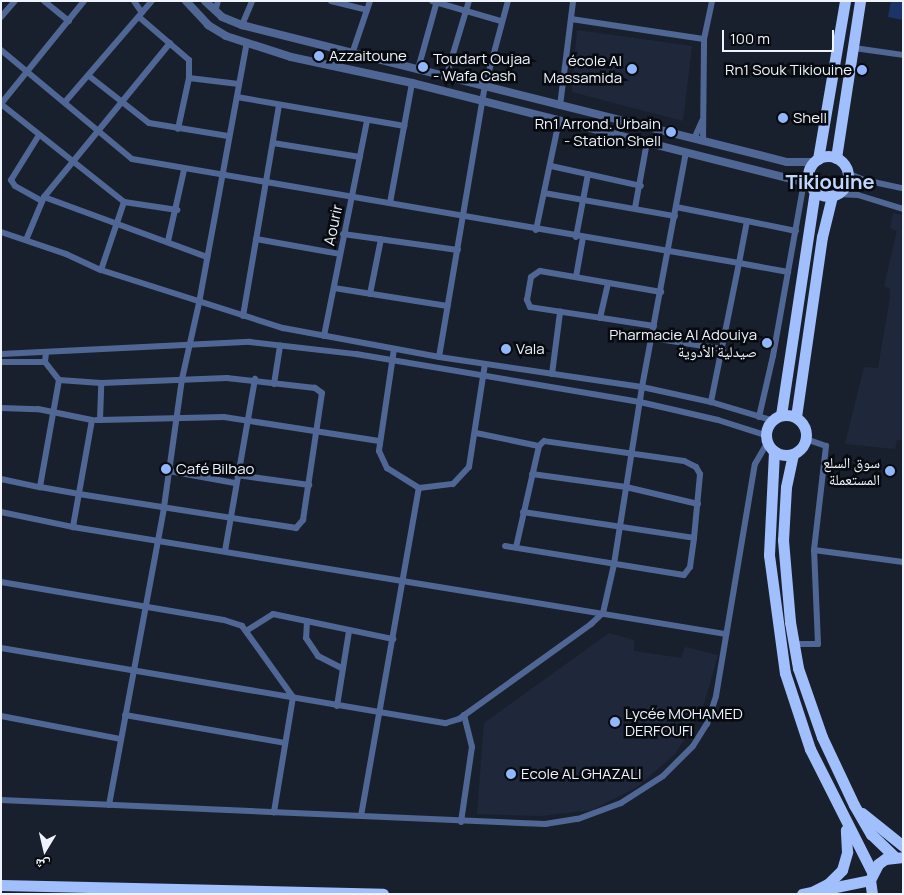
<!DOCTYPE html>
<meta charset="utf-8">
<style>
body{margin:0}
#map{position:relative;width:904px;height:895px;overflow:hidden;background:#19202d;font-family:Manrope,"Noto Naskh Arabic",sans-serif}
div>[style]{position:absolute}
[style*='--x']{left:calc(var(--x)*1px);top:calc(var(--y)*1px);width:calc(var(--w)*1px);rotate:calc(var(--a)*1deg)}
.built>*{inset:0;background:#1f283b}
.green>*{inset:0;background:#1a3368}
.minor>*{height:6px;margin:-3px;padding:0 3px;transform-origin:3px;border-radius:3px;background:#506795}
.tertiary>*{height:8px;margin:-4px;padding:0 4px;transform-origin:4px;border-radius:4px;background:#506795}
.trunk>*{height:11px;margin:-5.5px;padding:0 5.5px;transform-origin:5.5px;border-radius:5.5px;background:#a0bffc}
.trunk>.ring{margin:-5.5px;padding:0;box-sizing:content-box;background:none;border:11px solid #a0bffc;border-radius:50%}
.dots>*{width:14px;height:14px;translate:-50% -50%;box-sizing:border-box;border:2px solid #070a0f;border-radius:50%}
span{translate:-50% -50%;white-space:nowrap;text-align:center;line-height:1.15;-webkit-text-stroke:5px #070a0f;paint-order:stroke}
.poi-label{font-size:15px;color:#eef3fd}
.left{translate:0 -50%;text-align:left}
.right{translate:-100% -50%;text-align:right}
.street-label{font-size:15px;color:#eef3fd}
.district-label{font-size:20px;color:#c1d6fe;font-weight:700}
.frame{position:absolute;inset:0;border:2px solid #eef3fd;pointer-events:none}
.north{position:absolute;left:20px;top:825px;width:50px;height:50px;-webkit-text-stroke:4px #070a0f;paint-order:stroke;rotate:189deg;font-size:14px;font-weight:700;line-height:20px;text-align:center;color:#eef3fd}
.north::after{content:'';display:block;margin:auto;width:18px;height:22px;background:#eef3fd;clip-path:polygon(50% 0,100% 100%,50% 72%,0 100%)}
.scale{position:absolute;left:722px;top:30px;width:112px;height:22px;box-sizing:border-box;border:2px solid #eef3fd;border-top:0;padding-left:6px;font-size:15px;line-height:18px;white-space:nowrap;color:#eef3fd;-webkit-text-stroke:4px #070a0f;paint-order:stroke}
</style>
<div id="map">
<div class="built">
<div style="clip-path:polygon(577px 30px,692px 46px,683px 121px,572px 92px)"></div>
<div style="clip-path:polygon(893px 213px,903px 215px,903px 440px,897px 440px,895px 449px,845px 444px,864px 367px,878px 368px,890px 298px,890px 289px,884px 286px,897px 231px,890px 228px)"></div>
<div style="clip-path:polygon(609px 633px,634px 640px,634px 651px,681px 658px,685px 647px,718px 655px,702px 711px,675px 754px,637px 787px,592px 810px,541px 816px,477px 814px,484px 723px)"></div>
</div>
<div class="green">
<div style="clip-path:polygon(891px 1px,903px 1px,903px 20px,888px 17px)"></div>
</div>
<div class="minor">
<div style="--x:44;--y:1;--w:32;--a:39"></div>
<div style="--x:84;--y:1;--w:132;--a:128.9"></div>
<div style="--x:1;--y:104;--w:157;--a:38.5"></div>
<div style="--x:124;--y:202;--w:54;--a:8.6"></div>
<div style="--x:134;--y:1;--w:14;--a:56"></div>
<div style="--x:331;--y:1;--w:37;--a:14"></div>
<div style="--x:432;--y:1;--w:72;--a:16.2"></div>
<div style="--x:215;--y:11;--w:10;--a:-73"></div>
<div style="--x:1;--y:17;--w:21;--a:-49"></div>
<div style="--x:139;--y:17;--w:66;--a:40.7"></div>
<div style="--x:189;--y:60;--w:18;--a:90"></div>
<div style="--x:189;--y:78;--w:52;--a:102.2"></div>
<div style="--x:571;--y:19;--w:134;--a:8.6"></div>
<div style="--x:242;--y:25;--w:26;--a:-67"></div>
<div style="--x:854;--y:48;--w:49;--a:8.1"></div>
<div style="--x:1;--y:50;--w:170;--a:39.8"></div>
<div style="--x:132;--y:159;--w:616;--a:9.72"></div>
<div style="--x:739;--y:263;--w:142;--a:101.4"></div>
<div style="--x:353;--y:51;--w:53;--a:-71.2"></div>
<div style="--x:418;--y:69;--w:71;--a:-74.4"></div>
<div style="--x:89;--y:76;--w:76;--a:38.1"></div>
<div style="--x:149;--y:123;--w:80;--a:9.3"></div>
<div style="--x:446;--y:77;--w:79;--a:-73.2"></div>
<div style="--x:189;--y:78;--w:50;--a:6.8"></div>
<div style="--x:237;--y:97;--w:170;--a:9.8"></div>
<div style="--x:65;--y:102;--w:133;--a:-49.3"></div>
<div style="--x:560;--y:106;--w:106;--a:-82.9"></div>
<div style="--x:39;--y:135;--w:53;--a:121.9"></div>
<div style="--x:11;--y:180;--w:7;--a:56"></div>
<div style="--x:15;--y:186;--w:31;--a:29"></div>
<div style="--x:694;--y:139;--w:20;--a:-66"></div>
<div style="--x:703;--y:141;--w:102;--a:-89.4"></div>
<div style="--x:704;--y:39;--w:39;--a:-78"></div>
<div style="--x:273;--y:143;--w:88;--a:9.1"></div>
<div style="--x:551;--y:166;--w:92;--a:12.5"></div>
<div style="--x:847;--y:173;--w:18;--a:22"></div>
<div style="--x:864;--y:180;--w:40;--a:12"></div>
<div style="--x:544;--y:193;--w:133;--a:10"></div>
<div style="--x:837;--y:194;--w:21;--a:3"></div>
<div style="--x:858;--y:195;--w:47;--a:17.3"></div>
<div style="--x:44;--y:197;--w:174;--a:20.2"></div>
<div style="--x:390;--y:203;--w:122;--a:-79.6"></div>
<div style="--x:676;--y:207;--w:72;--a:11.2"></div>
<div style="--x:747;--y:221;--w:43;--a:100.8"></div>
<div style="--x:739;--y:263;--w:50;--a:10.4"></div>
<div style="--x:635;--y:208;--w:67;--a:-79.7"></div>
<div style="--x:747;--y:221;--w:50;--a:11.5"></div>
<div style="--x:536;--y:230;--w:111;--a:-78.1"></div>
<div style="--x:1;--y:232;--w:69;--a:18.7"></div>
<div style="--x:66;--y:254;--w:38;--a:25"></div>
<div style="--x:101;--y:270;--w:191;--a:17.7"></div>
<div style="--x:283;--y:328;--w:159;--a:10.5"></div>
<div style="--x:439;--y:357;--w:205;--a:8.4"></div>
<div style="--x:642;--y:387;--w:71;--a:12.3"></div>
<div style="--x:711;--y:402;--w:63;--a:16.7"></div>
<div style="--x:343;--y:234;--w:116;--a:7.9"></div>
<div style="--x:576;--y:237;--w:64;--a:-79.2"></div>
<div style="--x:256;--y:239;--w:85;--a:10.1"></div>
<div style="--x:26;--y:240;--w:47;--a:-67.3"></div>
<div style="--x:44;--y:197;--w:199;--a:-50.7"></div>
<div style="--x:168;--y:241;--w:73;--a:-77.3"></div>
<div style="--x:101;--y:270;--w:72;--a:-71.3"></div>
<div style="--x:576;--y:277;--w:40;--a:-80"></div>
<div style="--x:334;--y:288;--w:115;--a:9"></div>
<div style="--x:370;--y:294;--w:56;--a:-78.7"></div>
<div style="--x:243;--y:316;--w:214;--a:-80.3"></div>
<div style="--x:600;--y:318;--w:35;--a:-77"></div>
<div style="--x:654;--y:326;--w:125;--a:-171.3"></div>
<div style="--x:530;--y:307;--w:8;--a:-113"></div>
<div style="--x:527;--y:300;--w:23;--a:-80"></div>
<div style="--x:531;--y:277;--w:11;--a:-34"></div>
<div style="--x:540;--y:271;--w:123;--a:9.8"></div>
<div style="--x:324;--y:336;--w:220;--a:-78.7"></div>
<div style="--x:652;--y:338;--w:72;--a:8.8"></div>
<div style="--x:394;--y:349;--w:103;--a:98.4"></div>
<div style="--x:379;--y:451;--w:19;--a:65"></div>
<div style="--x:387;--y:468;--w:38;--a:32"></div>
<div style="--x:419;--y:488;--w:34;--a:-7"></div>
<div style="--x:453;--y:484;--w:23;--a:-47"></div>
<div style="--x:469;--y:467;--w:104;--a:-81.2"></div>
<div style="--x:1;--y:354;--w:249;--a:-2.8"></div>
<div style="--x:250;--y:342;--w:107;--a:6.5"></div>
<div style="--x:356;--y:354;--w:288;--a:9.6"></div>
<div style="--x:640;--y:402;--w:80;--a:13"></div>
<div style="--x:718;--y:420;--w:49;--a:17.7"></div>
<div style="--x:439;--y:357;--w:275;--a:-80.4"></div>
<div style="--x:485;--y:86;--w:88;--a:-74.9"></div>
<div style="--x:1;--y:362;--w:44;--a:0"></div>
<div style="--x:45;--y:362;--w:10;--a:-84"></div>
<div style="--x:45;--y:362;--w:23;--a:52"></div>
<div style="--x:552;--y:374;--w:63;--a:-82.6"></div>
<div style="--x:274;--y:384;--w:39;--a:-81"></div>
<div style="--x:1;--y:408;--w:37;--a:2"></div>
<div style="--x:38;--y:409;--w:55;--a:11.5"></div>
<div style="--x:92;--y:420;--w:109;--a:100.1"></div>
<div style="--x:759;--y:417;--w:63;--a:-77.1"></div>
<div style="--x:773;--y:356;--w:177;--a:-79.9"></div>
<div style="--x:96;--y:420;--w:4;--a:0"></div>
<div style="--x:100;--y:420;--w:37;--a:-88"></div>
<div style="--x:100;--y:420;--w:124;--a:-1.4"></div>
<div style="--x:224;--y:417;--w:157;--a:8.8"></div>
<div style="--x:476;--y:433;--w:64;--a:11.7"></div>
<div style="--x:169;--y:471;--w:67;--a:10.3"></div>
<div style="--x:532;--y:474;--w:95;--a:7.9"></div>
<div style="--x:626;--y:487;--w:74;--a:13.3"></div>
<div style="--x:237;--y:475;--w:73;--a:7.9"></div>
<div style="--x:1;--y:479;--w:40;--a:12"></div>
<div style="--x:40;--y:487;--w:40;--a:10"></div>
<div style="--x:79;--y:494;--w:220;--a:8.9"></div>
<div style="--x:296;--y:528;--w:11;--a:-49"></div>
<div style="--x:303;--y:520;--w:128;--a:-81.5"></div>
<div style="--x:322;--y:393;--w:9;--a:-144"></div>
<div style="--x:315;--y:388;--w:89;--a:-173.5"></div>
<div style="--x:227;--y:378;--w:126;--a:177.7"></div>
<div style="--x:101;--y:383;--w:42;--a:-175.9"></div>
<div style="--x:59;--y:380;--w:109;--a:100.1"></div>
<div style="--x:1;--y:512;--w:74;--a:11.8"></div>
<div style="--x:73;--y:527;--w:662;--a:9.31"></div>
<div style="--x:523;--y:512;--w:173;--a:8.6"></div>
<div style="--x:505;--y:546;--w:181;--a:9.2"></div>
<div style="--x:684;--y:575;--w:10;--a:-53"></div>
<div style="--x:690;--y:567;--w:29;--a:-82"></div>
<div style="--x:694;--y:538;--w:64;--a:-84.6"></div>
<div style="--x:700;--y:474;--w:8;--a:-120"></div>
<div style="--x:696;--y:467;--w:13;--a:-153"></div>
<div style="--x:684;--y:461;--w:141;--a:-171.9"></div>
<div style="--x:544;--y:441;--w:7;--a:135"></div>
<div style="--x:539;--y:446;--w:104;--a:102.8"></div>
<div style="--x:814;--y:550;--w:90;--a:7.7"></div>
<div style="--x:225;--y:551;--w:175;--a:-80.1"></div>
<div style="--x:1;--y:582;--w:226;--a:9.7"></div>
<div style="--x:224;--y:620;--w:19;--a:18"></div>
<div style="--x:242;--y:626;--w:87;--a:54.3"></div>
<div style="--x:293;--y:697;--w:117;--a:99.4"></div>
<div style="--x:307;--y:621;--w:17;--a:93"></div>
<div style="--x:306;--y:638;--w:22;--a:56"></div>
<div style="--x:318;--y:656;--w:28;--a:27"></div>
<div style="--x:246;--y:631;--w:32;--a:-32"></div>
<div style="--x:273;--y:614;--w:123;--a:11.8"></div>
<div style="--x:793;--y:644;--w:25;--a:0"></div>
<div style="--x:818;--y:644;--w:94;--a:-92.4"></div>
<div style="--x:814;--y:550;--w:105;--a:-83.4"></div>
<div style="--x:826;--y:446;--w:21;--a:-161"></div>
<div style="--x:1;--y:648;--w:451;--a:9.6"></div>
<div style="--x:446;--y:723;--w:14;--a:-17"></div>
<div style="--x:459;--y:719;--w:163;--a:-35.7"></div>
<div style="--x:591;--y:624;--w:16;--a:-43"></div>
<div style="--x:603;--y:613;--w:50;--a:-77.3"></div>
<div style="--x:614;--y:564;--w:179;--a:-81"></div>
<div style="--x:642;--y:387;--w:239;--a:-79.4"></div>
<div style="--x:337;--y:706;--w:76;--a:-80.9"></div>
<div style="--x:125;--y:715;--w:162;--a:9.9"></div>
<div style="--x:1;--y:716;--w:121;--a:10.9"></div>
<div style="--x:1;--y:800;--w:545;--a:2.53"></div>
<div style="--x:545;--y:824;--w:33;--a:-9"></div>
<div style="--x:578;--y:819;--w:46;--a:-20.4"></div>
<div style="--x:621;--y:803;--w:50;--a:-32.7"></div>
<div style="--x:663;--y:776;--w:42;--a:-45"></div>
<div style="--x:693;--y:746;--w:26;--a:-58"></div>
<div style="--x:707;--y:724;--w:29;--a:-72"></div>
<div style="--x:716;--y:696;--w:235;--a:-80.5"></div>
<div style="--x:755;--y:464;--w:24;--a:-60"></div>
<div style="--x:109;--y:805;--w:303;--a:-79.5"></div>
<div style="--x:164;--y:507;--w:129;--a:-82"></div>
<div style="--x:182;--y:379;--w:78;--a:-77.4"></div>
<div style="--x:199;--y:303;--w:265;--a:-79.6"></div>
<div style="--x:361;--y:816;--w:333;--a:-80"></div>
<div style="--x:461;--y:822;--w:76;--a:-81.7"></div>
<div style="--x:472;--y:747;--w:33;--a:-104"></div>
</div>
<div class="tertiary">
<div style="--x:186;--y:1;--w:33;--a:47"></div>
<div style="--x:208;--y:25;--w:21;--a:31"></div>
<div style="--x:226;--y:36;--w:68;--a:17.9"></div>
<div style="--x:291;--y:57;--w:124;--a:12.1"></div>
<div style="--x:412;--y:83;--w:411;--a:14.2"></div>
<div style="--x:205;--y:1;--w:23;--a:43"></div>
<div style="--x:222;--y:17;--w:22;--a:22"></div>
<div style="--x:242;--y:25;--w:562;--a:14.11"></div>
<div style="--x:787;--y:162;--w:26;--a:0"></div>
</div>
<div class="trunk">
<div class="ring" style="left:808px;top:156px;width:29px;height:29px"></div>
<div style="--x:836;--y:158;--w:159;--a:-81.3"></div>
<div style="--x:818;--y:159;--w:160;--a:-80.3"></div>
<div class="ring" style="left:766px;top:415px;width:29px;height:29px"></div>
<div style="--x:781;--y:415;--w:227;--a:-81.4"></div>
<div style="--x:796;--y:417;--w:182;--a:-81.8"></div>
<div style="--x:822;--y:237;--w:42;--a:-76.3"></div>
<div style="--x:774;--y:452;--w:103;--a:92.8"></div>
<div style="--x:769;--y:555;--w:119;--a:82.3"></div>
<div style="--x:785;--y:673;--w:80;--a:71.8"></div>
<div style="--x:810;--y:749;--w:138;--a:63.2"></div>
<div style="--x:793;--y:454;--w:34;--a:102"></div>
<div style="--x:786;--y:487;--w:53;--a:93.2"></div>
<div style="--x:783;--y:540;--w:82;--a:85.1"></div>
<div style="--x:790;--y:622;--w:47;--a:80.1"></div>
<div style="--x:798;--y:668;--w:73;--a:70.8"></div>
<div style="--x:822;--y:737;--w:75;--a:64.8"></div>
<div style="--x:854;--y:805;--w:34;--a:60"></div>
<div style="--x:871;--y:834;--w:32;--a:44"></div>
<div style="--x:862;--y:813;--w:53;--a:38.8"></div>
<div style="--x:1;--y:885;--w:382;--a:1.3"></div>
<div style="--x:814;--y:891;--w:16;--a:-27"></div>
<div style="--x:828;--y:884;--w:20;--a:-45"></div>
<div style="--x:842;--y:870;--w:19;--a:-74"></div>
<div style="--x:847;--y:852;--w:22;--a:-93"></div>
<div style="--x:802;--y:894;--w:69;--a:-11.6"></div>
<div style="--x:872;--y:894;--w:14;--a:-98"></div>
<div style="--x:870;--y:880;--w:18;--a:-63"></div>
<div style="--x:878;--y:864;--w:9;--a:-36"></div>
<div style="--x:885;--y:859;--w:18;--a:-6"></div>
</div>
<div class="dots">
<div style="left:319px;top:56px;background:#93b7fd"></div>
<div style="left:423px;top:67px;background:#93b7fd"></div>
<div style="left:632px;top:69px;background:#93b7fd"></div>
<div style="left:862px;top:70px;background:#93b7fd"></div>
<div style="left:783px;top:118px;background:#93b7fd"></div>
<div style="left:671px;top:132px;background:#93b7fd"></div>
<div style="left:767px;top:343px;background:#93b7fd"></div>
<div style="left:506px;top:349px;background:#93b7fd"></div>
<div style="left:166px;top:469px;background:#93b7fd"></div>
<div style="left:890px;top:471px;background:#93b7fd"></div>
<div style="left:615px;top:722px;background:#93b7fd"></div>
<div style="left:511px;top:774px;background:#93b7fd"></div>
</div>
<div class="poi-label">
<span class="left" style="left:329px;top:56px">Azzaitoune</span>
<span class="left" style="left:433px;top:67px">Toudart Oujaa<br>- Wafa Cash</span>
<span class="right" style="left:622px;top:69px">école Al<br>Massamida</span>
<span class="right" style="left:852px;top:70px">Rn1 Souk Tikiouine</span>
<span class="left" style="left:793px;top:118px">Shell</span>
<span class="right" style="left:661px;top:132px">Rn1 Arrond. Urbain<br>- Station Shell</span>
<span class="right" style="left:757px;top:343px">Pharmacie Al Adouiya<br>صيدلية الأدوية</span>
<span class="left" style="left:516px;top:349px">Vala</span>
<span class="right" style="left:880px;top:471px">سوق السلع<br>المستعملة</span>
<span class="left" style="left:176px;top:469px">Café Bilbao</span>
<span class="left" style="left:625px;top:722px">Lycée MOHAMED<br>DERFOUFI</span>
<span class="left" style="left:521px;top:774px">Ecole AL GHAZALI</span>
</div>
<div class="street-label">
<span style="left:333px;top:225px;rotate:-78deg">Aourir</span>
</div>
<div class="district-label">
<span style="left:830px;top:181px">Tikiouine</span>
</div>
<div class="frame"></div>
<div class="north">ش</div>
<div class="scale">100 m</div>
</div>
